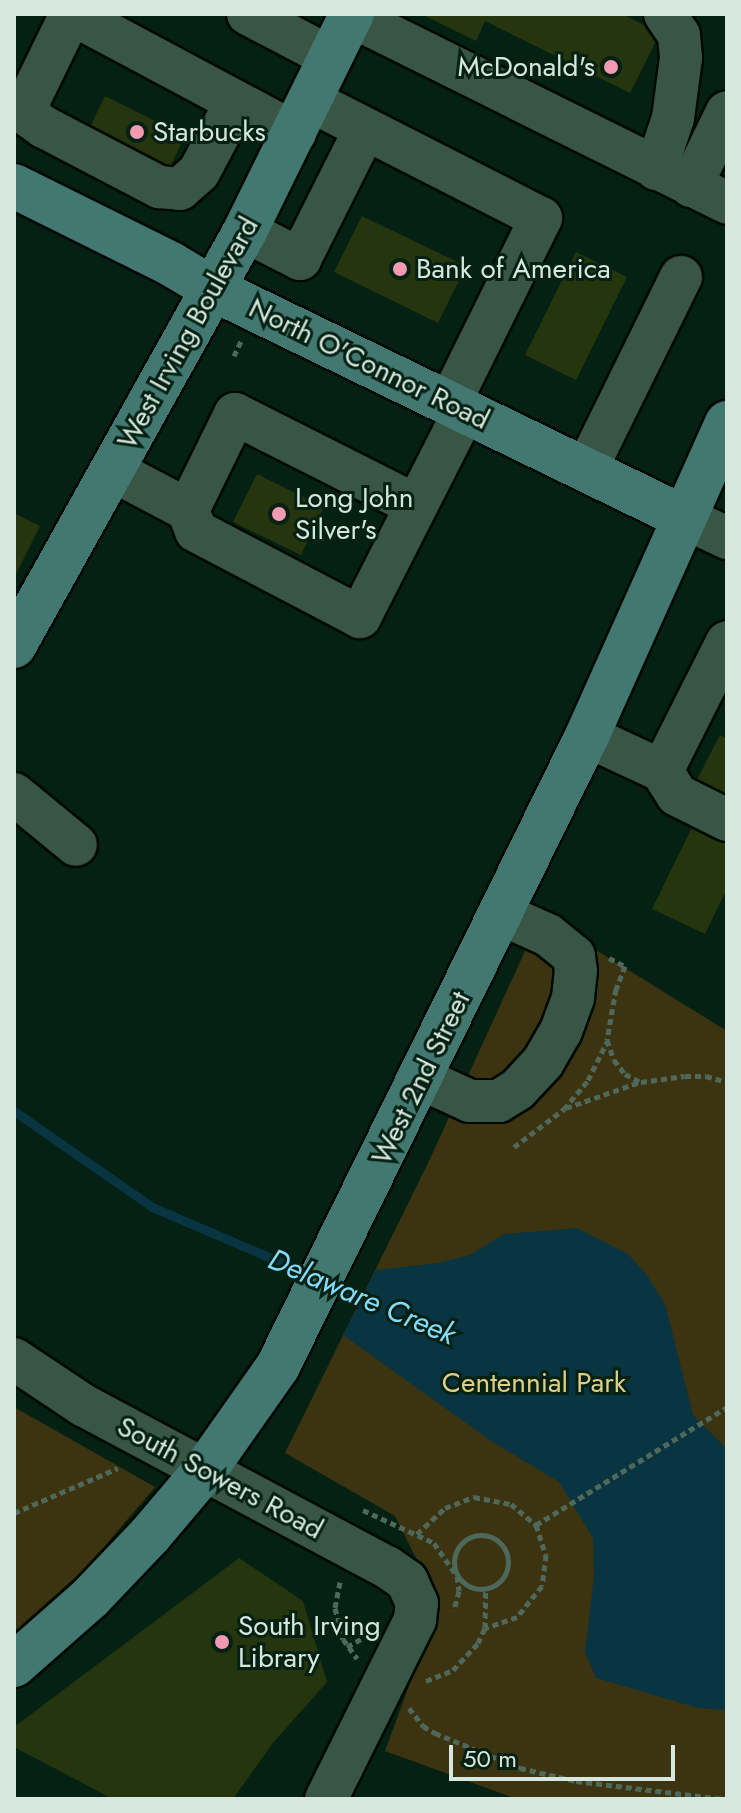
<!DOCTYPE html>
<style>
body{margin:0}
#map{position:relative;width:741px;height:1813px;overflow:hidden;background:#042114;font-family:Jost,sans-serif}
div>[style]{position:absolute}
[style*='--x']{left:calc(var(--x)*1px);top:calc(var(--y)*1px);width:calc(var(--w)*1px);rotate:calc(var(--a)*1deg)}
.green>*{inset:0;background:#3c3410}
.water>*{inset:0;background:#093442}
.stream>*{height:9px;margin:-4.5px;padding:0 4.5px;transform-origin:4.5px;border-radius:4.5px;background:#093442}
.building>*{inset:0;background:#25350e}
.path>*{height:5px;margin-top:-2.5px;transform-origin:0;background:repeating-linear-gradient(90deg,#4f685c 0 6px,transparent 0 10px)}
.path>.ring{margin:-2.5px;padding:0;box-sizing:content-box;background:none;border:5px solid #4f685c;border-radius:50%}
.roads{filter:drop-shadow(2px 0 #000903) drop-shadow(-2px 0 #000903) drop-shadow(0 2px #000903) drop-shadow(0 -2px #000903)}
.minor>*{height:42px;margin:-21px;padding:0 21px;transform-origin:21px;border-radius:21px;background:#385545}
.major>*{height:44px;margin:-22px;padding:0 22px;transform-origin:22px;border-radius:22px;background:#427870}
.dots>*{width:22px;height:22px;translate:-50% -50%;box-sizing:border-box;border:4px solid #042114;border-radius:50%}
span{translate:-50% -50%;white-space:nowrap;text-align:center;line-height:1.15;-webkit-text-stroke:6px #042114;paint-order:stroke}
.poi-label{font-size:28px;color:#d6e7dd}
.right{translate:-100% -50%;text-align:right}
.left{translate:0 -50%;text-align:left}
.street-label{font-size:28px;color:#d6e7dd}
.park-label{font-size:28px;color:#dfcf86}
.water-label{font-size:30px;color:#84dafa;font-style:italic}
.frame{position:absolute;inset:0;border:16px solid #d6e7dd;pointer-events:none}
.scale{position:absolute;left:449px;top:1745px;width:226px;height:36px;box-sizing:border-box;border:4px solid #d6e7dd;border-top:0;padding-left:10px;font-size:24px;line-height:28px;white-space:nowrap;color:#d6e7dd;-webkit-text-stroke:6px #042114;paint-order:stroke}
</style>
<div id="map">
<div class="green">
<div style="clip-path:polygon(541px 916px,727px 1031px,727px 1799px,517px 1799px,385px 1751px,439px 1604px,395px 1516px,285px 1453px,429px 1161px)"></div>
<div style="clip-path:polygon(14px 1407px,155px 1487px,87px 1567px,14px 1632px)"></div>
</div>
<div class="water">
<div style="clip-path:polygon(577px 1228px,628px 1254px,646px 1274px,665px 1304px,693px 1415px,727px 1449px,727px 1710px,698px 1708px,596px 1678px,585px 1652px,594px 1576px,593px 1538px,559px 1482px,491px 1441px,343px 1335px,376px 1270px,438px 1263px,470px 1255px,504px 1234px)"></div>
</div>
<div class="stream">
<div style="--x:14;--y:1111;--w:168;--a:34.8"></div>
<div style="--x:152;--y:1207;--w:173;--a:23.2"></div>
<div style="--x:332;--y:1284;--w:44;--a:22.5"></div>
</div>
<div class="building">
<div style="clip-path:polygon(421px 14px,622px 14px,660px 33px,630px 93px,485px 21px,476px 41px)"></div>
<div style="clip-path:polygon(105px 96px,185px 136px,168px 171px,89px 129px)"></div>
<div style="clip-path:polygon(362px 216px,466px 266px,438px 323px,334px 272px)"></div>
<div style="clip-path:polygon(576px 252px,627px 277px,576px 380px,525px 355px)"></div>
<div style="clip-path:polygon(257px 474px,324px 507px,301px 555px,233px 522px)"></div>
<div style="clip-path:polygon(14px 513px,40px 526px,14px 578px)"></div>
<div style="clip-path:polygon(720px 735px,727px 739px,727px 809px,691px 791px)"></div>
<div style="clip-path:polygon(696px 819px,727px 834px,727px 889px,705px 934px,652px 909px)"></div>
<div style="clip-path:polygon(239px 1558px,303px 1601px,327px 1682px,273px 1743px,233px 1799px,113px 1799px,14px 1747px,14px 1727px)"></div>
</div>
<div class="path">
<div style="--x:234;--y:356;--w:17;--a:-65"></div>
<div style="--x:609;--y:958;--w:18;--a:27"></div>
<div style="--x:625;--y:966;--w:25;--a:111"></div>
<div style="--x:616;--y:989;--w:52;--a:100"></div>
<div style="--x:607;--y:1040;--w:21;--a:71"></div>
<div style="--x:614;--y:1060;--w:18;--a:52"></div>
<div style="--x:625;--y:1074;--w:18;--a:27"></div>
<div style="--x:641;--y:1082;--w:44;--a:-7.8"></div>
<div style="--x:685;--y:1076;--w:21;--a:0"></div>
<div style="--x:706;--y:1076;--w:22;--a:16"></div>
<div style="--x:566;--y:1108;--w:78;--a:-19.4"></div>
<div style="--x:514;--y:1147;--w:63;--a:-37.2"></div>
<div style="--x:564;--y:1109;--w:38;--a:-50"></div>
<div style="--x:588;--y:1080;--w:42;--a:-63.4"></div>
<div style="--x:363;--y:1510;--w:78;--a:24.9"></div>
<div style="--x:434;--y:1543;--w:40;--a:55.1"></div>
<div style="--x:457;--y:1576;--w:15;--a:82"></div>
<div style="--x:459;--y:1591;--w:20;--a:105"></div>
<div style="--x:14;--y:1513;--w:113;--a:-23.4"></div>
<div style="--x:536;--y:1525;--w:225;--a:-31.7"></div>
<div style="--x:417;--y:1534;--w:38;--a:-43"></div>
<div style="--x:445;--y:1508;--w:31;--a:-21"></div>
<div style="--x:474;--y:1497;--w:38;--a:11"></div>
<div style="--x:511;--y:1504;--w:33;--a:40"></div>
<div style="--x:536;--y:1525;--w:32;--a:72"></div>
<div style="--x:546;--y:1555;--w:31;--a:97"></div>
<div style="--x:542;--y:1586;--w:40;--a:129"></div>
<div style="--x:517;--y:1617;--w:34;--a:161"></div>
<div class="ring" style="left:454px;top:1535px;width:49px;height:49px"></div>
<div style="--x:340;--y:1582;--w:26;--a:101"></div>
<div style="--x:335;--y:1608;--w:32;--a:76"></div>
<div style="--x:343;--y:1639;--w:24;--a:54"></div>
<div style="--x:347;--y:1647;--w:22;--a:-30"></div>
<div style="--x:426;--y:1681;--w:29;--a:-22"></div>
<div style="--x:453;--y:1670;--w:37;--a:-47"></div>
<div style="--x:478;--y:1643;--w:17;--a:-65"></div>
<div style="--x:485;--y:1628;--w:39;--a:-89"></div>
<div style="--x:409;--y:1708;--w:23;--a:52"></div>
<div style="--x:423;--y:1726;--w:14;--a:30"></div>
<div style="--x:435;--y:1733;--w:92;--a:22.4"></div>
<div style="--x:520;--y:1768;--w:57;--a:13.1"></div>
<div style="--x:576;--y:1781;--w:148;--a:7"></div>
</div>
<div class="roads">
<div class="minor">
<div style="--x:71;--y:14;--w:96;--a:116"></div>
<div style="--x:29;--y:100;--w:17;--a:87"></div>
<div style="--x:30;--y:117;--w:17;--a:36"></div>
<div style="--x:44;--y:127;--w:130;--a:27.6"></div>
<div style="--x:159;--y:187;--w:21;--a:5"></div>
<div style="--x:180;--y:189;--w:25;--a:-42"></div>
<div style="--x:199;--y:172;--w:79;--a:-62.1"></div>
<div style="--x:72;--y:14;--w:253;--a:28.1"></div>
<div style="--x:248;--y:14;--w:93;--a:27.7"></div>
<div style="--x:351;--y:16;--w:420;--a:26.4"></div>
<div style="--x:311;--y:101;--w:258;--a:27"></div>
<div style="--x:541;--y:218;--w:205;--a:116.3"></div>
<div style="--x:656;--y:169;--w:54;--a:-71.6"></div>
<div style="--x:673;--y:118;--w:61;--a:-82.4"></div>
<div style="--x:681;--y:58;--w:23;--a:-95"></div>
<div style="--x:679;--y:35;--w:25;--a:-124"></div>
<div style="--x:691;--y:186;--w:82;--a:-64.1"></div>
<div style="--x:245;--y:231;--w:62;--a:27"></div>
<div style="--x:300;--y:259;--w:145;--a:-63.4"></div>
<div style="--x:587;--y:468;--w:213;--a:-63.8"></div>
<div style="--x:112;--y:470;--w:86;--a:27.8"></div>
<div style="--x:188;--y:510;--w:22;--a:69"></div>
<div style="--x:196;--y:531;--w:185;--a:27.7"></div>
<div style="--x:360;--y:617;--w:232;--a:-63.1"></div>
<div style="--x:188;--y:510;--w:107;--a:-63.9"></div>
<div style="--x:235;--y:414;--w:202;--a:26.8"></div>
<div style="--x:683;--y:517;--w:49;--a:25.5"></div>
<div style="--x:587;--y:736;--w:83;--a:25"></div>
<div style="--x:662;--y:771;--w:28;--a:58"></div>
<div style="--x:677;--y:795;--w:56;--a:26.6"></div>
<div style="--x:662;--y:771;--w:144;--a:-63.3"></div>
<div style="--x:14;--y:794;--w:80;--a:39.4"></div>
<div style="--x:422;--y:1079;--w:53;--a:24.6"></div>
<div style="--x:470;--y:1101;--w:29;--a:0"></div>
<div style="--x:499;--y:1101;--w:22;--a:-32"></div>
<div style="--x:518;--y:1089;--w:37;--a:-47"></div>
<div style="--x:543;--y:1062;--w:36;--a:-60"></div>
<div style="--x:561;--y:1031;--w:35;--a:-70"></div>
<div style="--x:573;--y:998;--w:27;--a:-84"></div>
<div style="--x:576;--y:971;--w:15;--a:-98"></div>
<div style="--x:574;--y:956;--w:33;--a:-141"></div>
<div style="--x:548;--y:935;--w:51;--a:-155.9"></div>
<div style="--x:14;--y:1359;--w:83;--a:33.7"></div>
<div style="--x:83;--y:1405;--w:344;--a:28.1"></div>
<div style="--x:387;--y:1567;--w:24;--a:35"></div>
<div style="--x:407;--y:1581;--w:24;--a:66"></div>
<div style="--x:417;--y:1603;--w:17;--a:97"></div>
<div style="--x:415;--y:1620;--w:200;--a:116.4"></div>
</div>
<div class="major">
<div style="--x:14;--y:186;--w:175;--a:26.4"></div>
<div style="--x:171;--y:264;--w:49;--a:30.8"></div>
<div style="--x:213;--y:289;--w:522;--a:25.88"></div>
<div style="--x:14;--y:646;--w:475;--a:-60.9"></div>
<div style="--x:245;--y:231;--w:242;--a:-63.8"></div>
<div style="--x:14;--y:1665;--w:101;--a:-41.4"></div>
<div style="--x:90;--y:1598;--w:87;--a:-46.4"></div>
<div style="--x:150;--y:1535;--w:85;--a:-49.8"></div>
<div style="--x:205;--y:1470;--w:127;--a:-54.9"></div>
<div style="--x:278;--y:1366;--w:702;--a:-63.87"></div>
<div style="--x:587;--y:736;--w:343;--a:-65.9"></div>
</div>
</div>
<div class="dots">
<div style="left:611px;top:67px;background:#f19ab1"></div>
<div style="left:137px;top:132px;background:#f19ab1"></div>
<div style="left:400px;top:269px;background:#f19ab1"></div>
<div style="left:279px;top:514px;background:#f19ab1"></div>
<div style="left:222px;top:1642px;background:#f19ab1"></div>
</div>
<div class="poi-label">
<span class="right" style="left:595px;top:67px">McDonald's</span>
<span class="left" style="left:153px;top:132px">Starbucks</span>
<span class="left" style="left:416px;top:269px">Bank of America</span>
<span class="left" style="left:295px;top:514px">Long John<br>Silver's</span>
<span class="left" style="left:238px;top:1642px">South Irving<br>Library</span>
</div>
<div class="street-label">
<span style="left:188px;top:333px;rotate:-61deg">West Irving Boulevard</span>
<span style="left:369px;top:364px;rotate:26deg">North O'Connor Road</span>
<span style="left:421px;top:1078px;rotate:-64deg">West 2nd Street</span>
<span style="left:220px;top:1478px;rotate:28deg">South Sowers Road</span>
</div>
<div class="park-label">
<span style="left:534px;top:1383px">Centennial Park</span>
</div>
<div class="water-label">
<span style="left:362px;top:1297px;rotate:23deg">Delaware Creek</span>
</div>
<div class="frame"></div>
<div class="scale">50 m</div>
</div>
